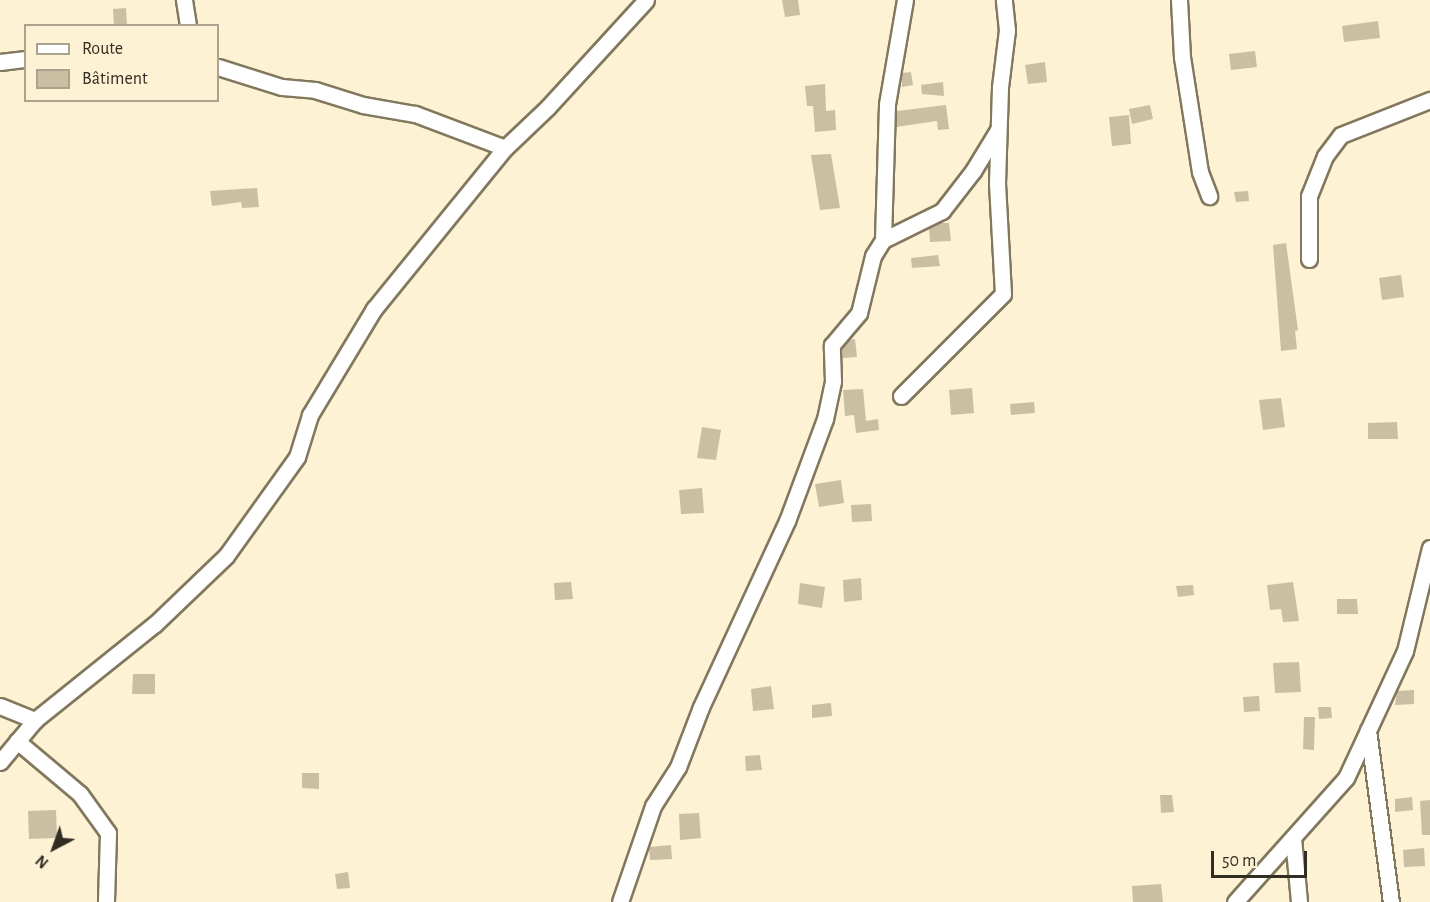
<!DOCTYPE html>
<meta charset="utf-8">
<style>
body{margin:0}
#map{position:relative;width:1430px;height:902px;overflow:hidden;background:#fdf2d4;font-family:"Alegreya Sans",sans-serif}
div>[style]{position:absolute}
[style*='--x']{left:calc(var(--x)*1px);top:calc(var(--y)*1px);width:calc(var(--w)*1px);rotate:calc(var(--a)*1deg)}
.building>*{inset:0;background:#cabfa3}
.roads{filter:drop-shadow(2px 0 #82785d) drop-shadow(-2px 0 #82785d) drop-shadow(0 2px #82785d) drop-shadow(0 -2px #82785d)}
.street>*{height:15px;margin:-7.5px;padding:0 7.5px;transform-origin:7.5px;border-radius:7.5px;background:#fff}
span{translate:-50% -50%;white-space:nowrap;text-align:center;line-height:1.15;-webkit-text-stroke:4.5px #fdf2d4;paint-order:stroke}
.legend{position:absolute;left:24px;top:24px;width:195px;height:78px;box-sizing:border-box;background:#fdf2d4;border:2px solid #aba38d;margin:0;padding:8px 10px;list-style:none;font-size:18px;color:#312d22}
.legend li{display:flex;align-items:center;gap:12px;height:30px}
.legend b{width:30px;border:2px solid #aba38d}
.north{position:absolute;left:24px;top:818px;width:60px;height:60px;-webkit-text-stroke:4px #fdf2d4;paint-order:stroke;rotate:221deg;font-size:16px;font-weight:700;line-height:24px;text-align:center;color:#312d22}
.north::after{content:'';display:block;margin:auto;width:21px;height:27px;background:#312d22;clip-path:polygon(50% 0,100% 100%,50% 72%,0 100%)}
.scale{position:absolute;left:1211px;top:851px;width:96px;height:27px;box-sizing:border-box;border:3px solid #312d22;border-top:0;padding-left:8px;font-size:18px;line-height:21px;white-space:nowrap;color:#312d22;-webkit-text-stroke:4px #fdf2d4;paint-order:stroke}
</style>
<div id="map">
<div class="building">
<div style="clip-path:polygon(782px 0,798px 0,800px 15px,785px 17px)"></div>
<div style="clip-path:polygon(126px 8px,127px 26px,114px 26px,113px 9px)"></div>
<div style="clip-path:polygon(1378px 21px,1380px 38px,1344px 42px,1342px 26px)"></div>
<div style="clip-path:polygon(1255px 51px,1257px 67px,1231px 70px,1229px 54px)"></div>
<div style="clip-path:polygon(1045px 62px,1047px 82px,1028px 84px,1025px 65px)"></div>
<div style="clip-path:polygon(911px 72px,913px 85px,902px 87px,902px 73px)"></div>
<div style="clip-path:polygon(943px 82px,944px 96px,922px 94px,921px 85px)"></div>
<div style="clip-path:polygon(825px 84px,826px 111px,835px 110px,836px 130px,815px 132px,813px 106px,807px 106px,805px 86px)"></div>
<div style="clip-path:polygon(946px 105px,949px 129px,938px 130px,937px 121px,896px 127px,897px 111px)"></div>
<div style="clip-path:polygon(1150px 105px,1153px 119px,1132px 124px,1129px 109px)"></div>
<div style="clip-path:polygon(1129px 115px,1131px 144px,1112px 146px,1109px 117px)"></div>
<div style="clip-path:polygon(831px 154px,840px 208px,820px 210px,811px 155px)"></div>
<div style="clip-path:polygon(257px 188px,259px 207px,242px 208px,241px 202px,212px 206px,210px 191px)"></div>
<div style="clip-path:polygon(1248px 191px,1249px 201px,1236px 202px,1234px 192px)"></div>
<div style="clip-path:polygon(939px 223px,949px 223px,951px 241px,930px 242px,929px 228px)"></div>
<div style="clip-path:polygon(1286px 243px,1298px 330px,1295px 331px,1297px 349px,1281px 351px,1273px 245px)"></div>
<div style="clip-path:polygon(938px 255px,940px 266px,912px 268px,911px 258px)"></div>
<div style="clip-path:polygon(1401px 275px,1404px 297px,1382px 300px,1379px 278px)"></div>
<div style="clip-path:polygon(855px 339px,857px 357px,842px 358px,842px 348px,849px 340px)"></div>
<div style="clip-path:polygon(972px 388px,974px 413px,951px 415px,949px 390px)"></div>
<div style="clip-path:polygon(863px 389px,866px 421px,878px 419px,879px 430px,856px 433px,854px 415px,845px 416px,843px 390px)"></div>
<div style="clip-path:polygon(1281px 398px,1285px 427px,1263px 430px,1259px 400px)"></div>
<div style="clip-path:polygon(1034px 402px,1035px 413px,1011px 415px,1010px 404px)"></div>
<div style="clip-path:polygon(1397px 422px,1398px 439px,1368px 439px,1368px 423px)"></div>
<div style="clip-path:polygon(702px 427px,721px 430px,716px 460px,697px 458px)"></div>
<div style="clip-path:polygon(841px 480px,844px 503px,819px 507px,815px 484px)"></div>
<div style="clip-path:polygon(702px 488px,704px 513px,681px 514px,679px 490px)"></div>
<div style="clip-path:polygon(871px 504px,872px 521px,852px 522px,851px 505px)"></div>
<div style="clip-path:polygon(861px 578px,862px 600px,844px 602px,843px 580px)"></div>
<div style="clip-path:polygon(571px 582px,573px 599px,555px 600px,554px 583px)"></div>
<div style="clip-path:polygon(1293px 582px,1299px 621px,1283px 622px,1281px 609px,1270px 610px,1267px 585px)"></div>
<div style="clip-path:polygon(800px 583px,825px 587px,822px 608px,798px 604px)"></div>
<div style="clip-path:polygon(1193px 585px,1194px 595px,1178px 597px,1176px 586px)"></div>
<div style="clip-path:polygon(1337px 599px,1357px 599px,1358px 614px,1337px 614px)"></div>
<div style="clip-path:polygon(1299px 662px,1301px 692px,1275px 693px,1273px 663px)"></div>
<div style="clip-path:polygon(133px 674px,155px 674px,155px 694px,132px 694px)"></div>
<div style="clip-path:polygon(771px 686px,774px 709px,753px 711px,751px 689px)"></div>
<div style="clip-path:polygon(1414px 690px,1414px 704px,1395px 705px,1397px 691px)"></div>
<div style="clip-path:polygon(1259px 696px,1260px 711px,1244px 712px,1243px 697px)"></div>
<div style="clip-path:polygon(831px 703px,832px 716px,812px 718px,812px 705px)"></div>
<div style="clip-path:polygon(1318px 707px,1331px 707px,1332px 718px,1319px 719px)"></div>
<div style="clip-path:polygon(1304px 717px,1315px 717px,1314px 750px,1303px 749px)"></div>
<div style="clip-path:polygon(760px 755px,762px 770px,746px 771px,745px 756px)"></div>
<div style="clip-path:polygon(302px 773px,319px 773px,319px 789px,302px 788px)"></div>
<div style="clip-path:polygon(1160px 795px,1172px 795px,1174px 812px,1161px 813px)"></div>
<div style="clip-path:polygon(1412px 797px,1413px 810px,1395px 812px,1395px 799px)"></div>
<div style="clip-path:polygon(1430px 800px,1430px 835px,1422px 835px,1420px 801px)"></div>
<div style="clip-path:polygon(56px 810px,57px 838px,29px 839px,28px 811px)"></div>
<div style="clip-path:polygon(699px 813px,701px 838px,680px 840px,679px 814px)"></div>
<div style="clip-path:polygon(671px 845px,672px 859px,650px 860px,649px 847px)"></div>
<div style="clip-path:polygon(1424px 848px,1425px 866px,1404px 867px,1403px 850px)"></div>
<div style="clip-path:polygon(348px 872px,350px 888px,337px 889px,335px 874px)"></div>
<div style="clip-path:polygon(1161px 884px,1163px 902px,1133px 902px,1132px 886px)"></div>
</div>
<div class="roads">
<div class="street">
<div style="--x:184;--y:0;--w:26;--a:81"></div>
<div style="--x:1179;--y:0;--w:57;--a:87"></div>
<div style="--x:1182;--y:57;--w:116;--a:81.1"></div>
<div style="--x:1200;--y:172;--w:26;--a:69"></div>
<div style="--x:0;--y:62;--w:26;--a:-7"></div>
<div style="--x:218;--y:67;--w:67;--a:17.4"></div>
<div style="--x:282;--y:87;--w:33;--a:5"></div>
<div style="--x:315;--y:90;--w:50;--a:17.4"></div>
<div style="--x:363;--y:105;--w:53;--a:9.8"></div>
<div style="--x:415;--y:114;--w:96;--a:20.7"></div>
<div style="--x:883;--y:240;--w:66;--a:-26.2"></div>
<div style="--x:942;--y:211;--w:51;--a:-52.2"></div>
<div style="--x:973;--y:171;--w:48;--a:-58.6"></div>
<div style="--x:1309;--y:259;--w:63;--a:-90"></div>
<div style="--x:1309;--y:196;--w:43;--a:-68.2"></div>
<div style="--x:1325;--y:156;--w:26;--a:-53"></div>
<div style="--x:1341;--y:135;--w:96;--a:-21.5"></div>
<div style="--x:901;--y:396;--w:144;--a:-45"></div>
<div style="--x:1003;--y:294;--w:111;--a:-93.1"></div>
<div style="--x:997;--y:183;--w:96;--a:-88.2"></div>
<div style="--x:1000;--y:87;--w:57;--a:-83"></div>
<div style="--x:1007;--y:30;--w:30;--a:-96"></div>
<div style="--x:0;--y:706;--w:38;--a:22"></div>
<div style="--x:1368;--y:730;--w:174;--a:82.4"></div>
<div style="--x:17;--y:741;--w:82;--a:40.1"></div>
<div style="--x:80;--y:794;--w:48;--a:54.3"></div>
<div style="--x:108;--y:833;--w:69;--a:91.7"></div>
<div style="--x:0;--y:762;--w:55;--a:-50.2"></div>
<div style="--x:35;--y:720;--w:154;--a:-38.7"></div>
<div style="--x:155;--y:624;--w:98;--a:-43.8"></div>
<div style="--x:226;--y:556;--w:122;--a:-54.4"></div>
<div style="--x:297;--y:457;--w:44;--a:-72.8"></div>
<div style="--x:310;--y:415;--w:124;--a:-58.9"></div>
<div style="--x:374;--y:309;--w:208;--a:-50.9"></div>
<div style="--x:505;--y:148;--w:59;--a:-43.6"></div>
<div style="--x:548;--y:107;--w:145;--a:-47.5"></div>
<div style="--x:1293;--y:838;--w:64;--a:84.6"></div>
<div style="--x:620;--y:902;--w:102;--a:-71"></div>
<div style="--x:653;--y:806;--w:46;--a:-57.3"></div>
<div style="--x:678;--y:767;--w:64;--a:-69"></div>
<div style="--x:701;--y:707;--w:205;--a:-65.2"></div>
<div style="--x:787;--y:521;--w:109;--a:-69.6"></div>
<div style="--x:825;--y:419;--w:39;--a:-78"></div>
<div style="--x:833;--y:381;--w:36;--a:-92"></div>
<div style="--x:832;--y:345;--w:42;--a:-49.8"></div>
<div style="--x:859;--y:313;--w:59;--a:-76.2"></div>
<div style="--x:873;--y:256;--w:19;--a:-58"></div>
<div style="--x:883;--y:240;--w:136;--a:-88.3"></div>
<div style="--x:887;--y:104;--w:106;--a:-80.2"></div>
<div style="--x:1235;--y:902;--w:166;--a:-48.2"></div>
<div style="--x:1346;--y:778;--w:140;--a:-65.1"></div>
<div style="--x:1405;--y:651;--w:106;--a:-76.4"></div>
</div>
</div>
<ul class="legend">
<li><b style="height:8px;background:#fff"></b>Route</li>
<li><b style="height:16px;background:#cabfa3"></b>Bâtiment</li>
</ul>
<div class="north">N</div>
<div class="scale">50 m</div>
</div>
